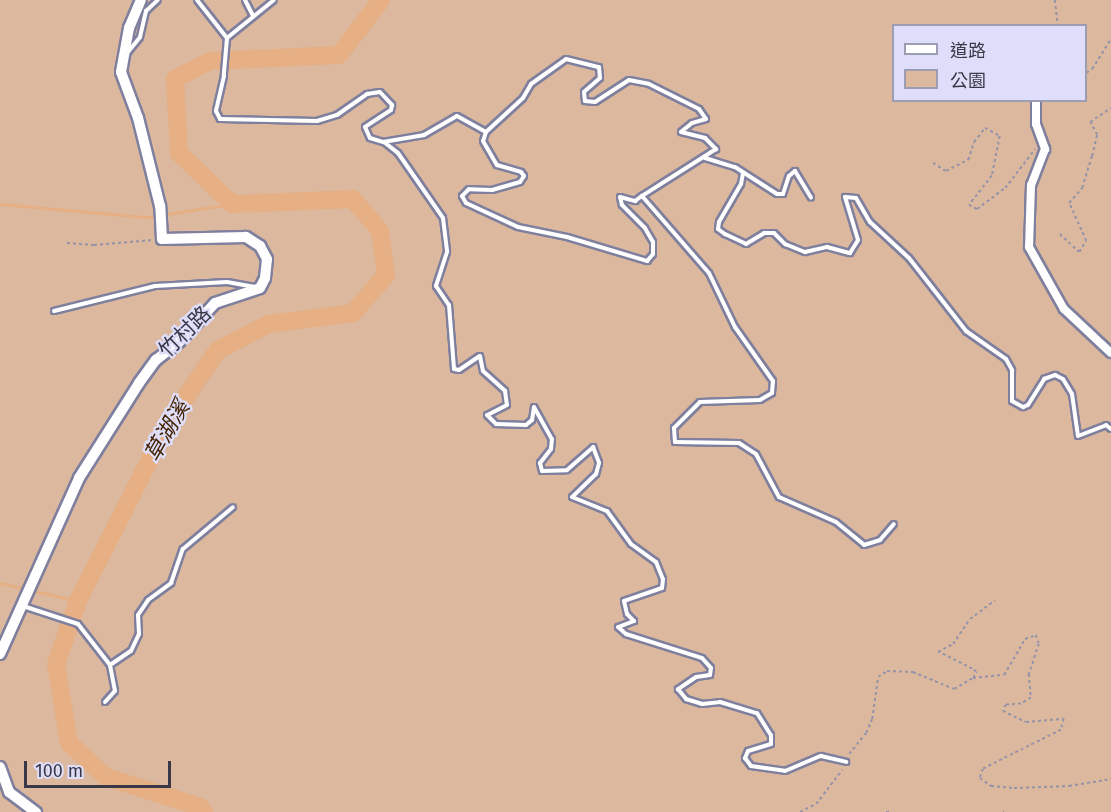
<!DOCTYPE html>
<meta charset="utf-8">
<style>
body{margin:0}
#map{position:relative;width:1111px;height:812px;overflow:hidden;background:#dedefa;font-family:"Fira Sans","Noto Sans TC",sans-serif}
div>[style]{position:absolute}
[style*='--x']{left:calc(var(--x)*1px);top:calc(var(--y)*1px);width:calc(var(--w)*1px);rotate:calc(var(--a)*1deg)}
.green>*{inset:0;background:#dbb89e}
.stream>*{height:3px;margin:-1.5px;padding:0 1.5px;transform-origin:1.5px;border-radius:1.5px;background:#e6af84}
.river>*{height:18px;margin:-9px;padding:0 9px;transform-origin:9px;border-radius:9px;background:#e6af84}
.path>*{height:1.5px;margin-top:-0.75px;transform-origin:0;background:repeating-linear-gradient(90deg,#9493a9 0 3px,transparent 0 6px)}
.roads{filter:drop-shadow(2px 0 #7f7f9e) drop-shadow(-2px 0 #7f7f9e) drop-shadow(0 2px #7f7f9e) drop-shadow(0 -2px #7f7f9e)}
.service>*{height:4px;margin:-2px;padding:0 2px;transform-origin:2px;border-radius:2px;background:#fff}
.minor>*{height:8px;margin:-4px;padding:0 4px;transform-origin:4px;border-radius:4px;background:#fff}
.tertiary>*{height:10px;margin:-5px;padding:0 5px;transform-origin:5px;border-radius:5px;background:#fff}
span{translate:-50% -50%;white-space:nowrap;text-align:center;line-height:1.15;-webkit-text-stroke:4.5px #dedefa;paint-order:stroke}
.street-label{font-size:21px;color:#393846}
.water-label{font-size:22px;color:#442100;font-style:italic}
.legend{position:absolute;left:892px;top:24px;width:195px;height:78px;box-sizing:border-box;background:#dedefa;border:2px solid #9c9cb2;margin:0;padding:8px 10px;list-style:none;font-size:18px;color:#393846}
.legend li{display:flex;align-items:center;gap:12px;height:30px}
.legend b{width:30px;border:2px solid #9c9cb2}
.scale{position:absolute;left:24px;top:761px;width:147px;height:27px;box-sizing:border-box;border:3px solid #393846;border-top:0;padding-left:8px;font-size:18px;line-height:21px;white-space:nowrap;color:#393846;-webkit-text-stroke:4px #dedefa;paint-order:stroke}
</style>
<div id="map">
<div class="green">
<div style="clip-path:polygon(evenodd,0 0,1111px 0,1111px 812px,0 812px,0 0,894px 26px,1086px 26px,1086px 100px,894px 100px,894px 26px)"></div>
</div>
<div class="stream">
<div style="--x:0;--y:204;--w:148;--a:5.1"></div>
<div style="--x:147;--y:217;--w:86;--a:-8.7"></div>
<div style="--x:0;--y:583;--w:80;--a:13"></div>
</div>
<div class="river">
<div style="--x:204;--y:812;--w:6;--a:-129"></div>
<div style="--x:200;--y:807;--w:99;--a:-162.3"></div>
<div style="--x:106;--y:777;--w:50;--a:-137.4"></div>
<div style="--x:69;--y:743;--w:80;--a:-99.3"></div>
<div style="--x:56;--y:664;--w:67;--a:-70.8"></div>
<div style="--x:78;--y:601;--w:203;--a:-63.1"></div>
<div style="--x:170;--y:420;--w:85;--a:-55.6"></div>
<div style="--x:218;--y:350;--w:57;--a:-27"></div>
<div style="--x:269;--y:324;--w:85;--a:-7.5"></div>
<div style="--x:353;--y:313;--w:50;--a:-49"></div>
<div style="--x:386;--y:275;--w:44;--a:-97.8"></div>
<div style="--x:380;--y:231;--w:42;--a:-130.2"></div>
<div style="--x:353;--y:199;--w:121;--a:177.6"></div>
<div style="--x:232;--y:204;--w:74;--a:-136.1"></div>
<div style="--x:179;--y:153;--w:74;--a:-93.1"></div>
<div style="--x:175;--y:79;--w:39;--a:-27"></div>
<div style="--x:210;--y:61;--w:129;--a:-2.7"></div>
<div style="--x:339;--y:55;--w:69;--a:-52.6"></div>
</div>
<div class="path">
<div style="--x:1055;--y:0;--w:26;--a:83"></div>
<div style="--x:1086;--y:73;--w:7;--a:-34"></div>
<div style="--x:1092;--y:69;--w:36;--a:-58"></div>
<div style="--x:933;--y:163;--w:15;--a:32"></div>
<div style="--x:946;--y:171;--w:25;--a:-27"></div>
<div style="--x:968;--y:160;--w:19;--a:-72"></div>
<div style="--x:974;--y:142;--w:18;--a:-52"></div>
<div style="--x:985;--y:128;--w:17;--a:28"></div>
<div style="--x:1000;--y:136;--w:41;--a:101.3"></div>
<div style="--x:992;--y:176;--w:37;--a:128"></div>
<div style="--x:969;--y:205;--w:9;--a:27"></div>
<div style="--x:977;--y:209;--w:35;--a:-37"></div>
<div style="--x:1005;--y:188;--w:49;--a:-52.4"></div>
<div style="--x:1060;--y:234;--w:26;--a:43"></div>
<div style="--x:1079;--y:252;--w:13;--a:-58"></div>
<div style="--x:1086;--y:241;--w:42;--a:-114.1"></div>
<div style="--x:1069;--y:203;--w:20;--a:-49"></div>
<div style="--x:1082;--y:188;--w:34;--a:-73"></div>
<div style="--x:1092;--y:156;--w:22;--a:-77"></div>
<div style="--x:1097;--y:135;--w:15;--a:-118"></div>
<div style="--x:1090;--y:122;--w:25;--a:-34"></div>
<div style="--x:67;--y:243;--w:27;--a:4"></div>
<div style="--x:94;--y:245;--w:59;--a:-4.8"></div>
<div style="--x:973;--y:678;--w:31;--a:-6"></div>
<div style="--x:1004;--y:675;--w:42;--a:-59.7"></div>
<div style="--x:1025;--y:639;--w:12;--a:-20"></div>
<div style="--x:1036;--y:635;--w:9;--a:72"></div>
<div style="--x:1039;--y:644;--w:32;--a:108"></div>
<div style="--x:1029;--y:674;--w:24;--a:85"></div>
<div style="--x:1031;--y:698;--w:12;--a:149"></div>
<div style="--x:1021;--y:704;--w:15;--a:176"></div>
<div style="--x:1006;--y:705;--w:7;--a:117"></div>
<div style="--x:1003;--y:711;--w:25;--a:26"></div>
<div style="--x:1026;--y:722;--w:38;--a:-5"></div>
<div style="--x:1064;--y:719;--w:11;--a:105"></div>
<div style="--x:1061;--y:730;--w:87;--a:153.4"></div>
<div style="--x:983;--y:769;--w:9;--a:108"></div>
<div style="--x:980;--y:778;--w:14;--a:36"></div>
<div style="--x:991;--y:786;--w:23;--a:5"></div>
<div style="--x:1014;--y:788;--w:55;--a:-2.1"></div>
<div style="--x:1069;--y:786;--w:43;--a:-9.5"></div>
<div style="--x:849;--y:754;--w:27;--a:-51"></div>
<div style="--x:866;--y:733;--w:15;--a:-67"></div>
<div style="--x:872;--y:719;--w:42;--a:-81.9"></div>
<div style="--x:878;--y:677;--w:11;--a:-34"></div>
<div style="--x:887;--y:671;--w:26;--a:2"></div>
<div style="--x:913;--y:672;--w:44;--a:22.5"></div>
<div style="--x:954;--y:689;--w:22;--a:-30"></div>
<div style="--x:973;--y:678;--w:7;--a:-63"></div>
<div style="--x:976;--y:672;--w:5;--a:-143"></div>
<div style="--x:972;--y:669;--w:38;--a:-153"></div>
<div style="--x:938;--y:652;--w:17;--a:-28"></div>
<div style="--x:953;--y:644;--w:30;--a:-56"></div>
<div style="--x:970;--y:619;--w:31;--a:-37"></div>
<div style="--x:800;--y:812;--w:18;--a:-27"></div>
<div style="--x:816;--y:804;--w:43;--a:-52.6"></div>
<div style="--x:886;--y:812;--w:6;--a:0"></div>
<div style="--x:1003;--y:812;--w:1;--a:0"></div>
</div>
<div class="roads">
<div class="service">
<div style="--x:197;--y:0;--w:48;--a:51.7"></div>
<div style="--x:227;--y:38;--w:38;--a:95"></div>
<div style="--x:224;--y:76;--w:36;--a:103"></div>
<div style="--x:216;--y:111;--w:9;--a:63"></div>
<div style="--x:220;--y:119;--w:97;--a:1.2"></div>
<div style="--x:317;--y:121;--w:21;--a:-17"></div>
<div style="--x:337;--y:115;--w:37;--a:-35"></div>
<div style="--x:367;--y:94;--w:13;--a:-9"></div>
<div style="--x:380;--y:92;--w:18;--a:47"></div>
<div style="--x:392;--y:105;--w:5;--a:101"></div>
<div style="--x:391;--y:110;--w:31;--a:147"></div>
<div style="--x:365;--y:127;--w:12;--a:66"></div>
<div style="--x:370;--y:138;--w:14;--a:17"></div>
<div style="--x:383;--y:142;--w:42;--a:-9.7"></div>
<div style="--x:424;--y:135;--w:38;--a:-30"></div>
<div style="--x:457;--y:116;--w:33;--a:29"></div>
<div style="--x:486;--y:132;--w:50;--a:-42.6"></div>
<div style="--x:523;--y:98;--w:16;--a:-60"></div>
<div style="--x:531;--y:84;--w:43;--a:-35.5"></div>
<div style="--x:566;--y:59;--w:34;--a:14"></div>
<div style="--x:599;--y:67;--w:11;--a:85"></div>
<div style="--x:600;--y:78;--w:21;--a:139"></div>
<div style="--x:584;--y:92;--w:9;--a:84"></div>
<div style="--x:585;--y:101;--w:10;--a:6"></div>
<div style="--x:595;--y:102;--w:40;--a:-32.9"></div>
<div style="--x:629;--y:80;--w:20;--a:11"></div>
<div style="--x:649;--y:84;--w:56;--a:26.6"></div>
<div style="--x:699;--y:109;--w:12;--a:55"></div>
<div style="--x:706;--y:119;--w:15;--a:164"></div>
<div style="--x:692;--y:123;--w:14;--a:141"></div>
<div style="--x:681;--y:132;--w:25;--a:14"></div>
<div style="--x:705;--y:138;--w:16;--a:45"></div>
<div style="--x:716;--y:149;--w:88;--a:147.6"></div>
<div style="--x:642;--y:196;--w:102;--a:49"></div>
<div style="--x:709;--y:273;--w:60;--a:64.3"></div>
<div style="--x:735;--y:327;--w:66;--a:54.9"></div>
<div style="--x:773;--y:381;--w:12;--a:95"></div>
<div style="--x:772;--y:393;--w:14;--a:150"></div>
<div style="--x:760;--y:400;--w:60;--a:178.1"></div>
<div style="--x:700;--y:402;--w:37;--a:135"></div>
<div style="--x:674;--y:428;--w:14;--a:86"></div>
<div style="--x:675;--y:442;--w:64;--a:0.9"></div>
<div style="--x:739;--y:443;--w:20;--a:33"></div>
<div style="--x:756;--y:454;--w:49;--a:61.9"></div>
<div style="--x:779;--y:497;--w:62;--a:23.7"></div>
<div style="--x:836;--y:522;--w:36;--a:39"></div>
<div style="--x:864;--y:545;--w:17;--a:-17"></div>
<div style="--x:880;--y:540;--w:21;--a:-49"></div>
<div style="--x:245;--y:0;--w:16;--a:63"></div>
<div style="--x:227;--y:38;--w:60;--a:-39"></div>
<div style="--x:128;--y:52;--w:19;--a:-51"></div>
<div style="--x:140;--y:37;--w:27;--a:-77"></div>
<div style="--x:146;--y:11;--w:16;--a:-43"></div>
<div style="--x:486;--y:132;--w:9;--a:108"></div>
<div style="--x:483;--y:141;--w:28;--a:60"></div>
<div style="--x:497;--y:165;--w:25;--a:16"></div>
<div style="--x:521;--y:172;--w:5;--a:53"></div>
<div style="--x:524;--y:176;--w:7;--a:124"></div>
<div style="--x:520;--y:182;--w:29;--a:164"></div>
<div style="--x:492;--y:190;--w:23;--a:-178"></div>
<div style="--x:469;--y:189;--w:10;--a:135"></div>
<div style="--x:462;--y:196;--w:8;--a:60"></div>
<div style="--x:466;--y:203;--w:57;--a:24.8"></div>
<div style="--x:518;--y:227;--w:50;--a:11.5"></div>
<div style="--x:567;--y:237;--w:84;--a:16.7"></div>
<div style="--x:647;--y:261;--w:9;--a:-49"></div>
<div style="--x:653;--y:254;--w:12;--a:-90"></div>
<div style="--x:653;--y:242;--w:16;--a:-120"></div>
<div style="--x:645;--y:228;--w:33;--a:-135"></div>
<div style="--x:622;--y:205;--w:8;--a:-104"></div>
<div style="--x:620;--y:197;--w:16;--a:15"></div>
<div style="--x:635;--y:201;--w:9;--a:-36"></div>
<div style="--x:384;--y:142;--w:18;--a:38"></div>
<div style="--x:398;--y:153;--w:79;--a:55.3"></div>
<div style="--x:443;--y:218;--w:34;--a:83"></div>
<div style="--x:447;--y:252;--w:36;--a:108"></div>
<div style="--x:436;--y:286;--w:23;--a:56"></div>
<div style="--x:449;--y:305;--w:64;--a:85.5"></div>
<div style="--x:454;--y:369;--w:5;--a:11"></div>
<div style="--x:459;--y:370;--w:25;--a:-34"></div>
<div style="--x:480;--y:356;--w:15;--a:79"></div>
<div style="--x:483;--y:371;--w:30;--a:42"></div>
<div style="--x:505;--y:391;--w:14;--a:82"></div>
<div style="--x:507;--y:405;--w:22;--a:153"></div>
<div style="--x:487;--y:415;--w:13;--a:45"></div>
<div style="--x:496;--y:424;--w:30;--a:2"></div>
<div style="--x:526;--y:425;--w:8;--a:-40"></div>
<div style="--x:532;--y:420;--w:13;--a:-81"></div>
<div style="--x:534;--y:407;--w:37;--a:61"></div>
<div style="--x:552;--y:439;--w:10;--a:96"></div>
<div style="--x:551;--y:449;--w:18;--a:128"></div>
<div style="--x:540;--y:463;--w:8;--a:76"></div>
<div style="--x:542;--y:471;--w:25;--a:-2"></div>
<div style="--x:567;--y:470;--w:35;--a:-41"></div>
<div style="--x:593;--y:447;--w:17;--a:69"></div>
<div style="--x:599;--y:463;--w:11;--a:105"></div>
<div style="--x:596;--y:474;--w:33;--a:136"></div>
<div style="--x:572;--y:497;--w:38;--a:22"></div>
<div style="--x:607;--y:511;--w:41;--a:54"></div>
<div style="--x:631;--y:544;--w:31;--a:36"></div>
<div style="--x:656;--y:562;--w:18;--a:68"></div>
<div style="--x:663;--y:579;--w:9;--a:96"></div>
<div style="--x:662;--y:588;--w:40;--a:161.1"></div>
<div style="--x:624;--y:601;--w:13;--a:77"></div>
<div style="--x:627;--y:614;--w:10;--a:45"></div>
<div style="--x:634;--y:621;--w:17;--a:159"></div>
<div style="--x:618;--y:627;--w:11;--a:41"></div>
<div style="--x:626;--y:634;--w:80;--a:17.5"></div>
<div style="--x:702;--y:658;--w:13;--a:48"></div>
<div style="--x:711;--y:668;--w:7;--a:98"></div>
<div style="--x:710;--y:675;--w:14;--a:172"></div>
<div style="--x:696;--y:677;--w:22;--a:146"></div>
<div style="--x:678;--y:689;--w:13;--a:51"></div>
<div style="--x:686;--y:699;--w:17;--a:17"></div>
<div style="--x:702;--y:704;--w:18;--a:-6"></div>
<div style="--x:720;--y:702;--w:39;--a:17"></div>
<div style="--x:757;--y:713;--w:26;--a:58"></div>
<div style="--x:771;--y:735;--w:9;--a:90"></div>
<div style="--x:771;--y:744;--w:24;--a:163"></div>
<div style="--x:748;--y:751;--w:8;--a:113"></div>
<div style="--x:745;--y:758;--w:10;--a:53"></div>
<div style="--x:751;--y:766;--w:34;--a:8"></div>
<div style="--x:785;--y:771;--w:39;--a:-23"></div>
<div style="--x:821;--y:756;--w:26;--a:13"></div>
<div style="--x:705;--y:158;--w:31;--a:17"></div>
<div style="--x:735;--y:167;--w:50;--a:32.7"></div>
<div style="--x:777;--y:194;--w:6;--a:0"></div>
<div style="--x:783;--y:194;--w:19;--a:-72"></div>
<div style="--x:789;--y:176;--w:8;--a:-40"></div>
<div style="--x:795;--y:171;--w:31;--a:59"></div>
<div style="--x:743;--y:173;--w:11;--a:100"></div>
<div style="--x:741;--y:184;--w:44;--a:120.1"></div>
<div style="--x:719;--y:222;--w:7;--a:98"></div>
<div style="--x:718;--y:229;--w:9;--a:36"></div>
<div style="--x:725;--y:234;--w:23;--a:25"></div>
<div style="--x:746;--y:244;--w:21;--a:-31"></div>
<div style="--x:764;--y:233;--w:10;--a:0"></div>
<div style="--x:774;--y:233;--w:16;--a:45"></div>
<div style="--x:785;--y:244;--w:22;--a:22"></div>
<div style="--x:805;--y:252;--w:23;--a:-13"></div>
<div style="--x:827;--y:247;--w:24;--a:15"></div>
<div style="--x:850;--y:253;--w:15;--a:-58"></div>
<div style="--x:858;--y:240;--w:45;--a:-106.8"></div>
<div style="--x:845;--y:197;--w:11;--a:5"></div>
<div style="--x:856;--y:198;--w:28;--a:60"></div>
<div style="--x:870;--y:222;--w:53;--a:42.7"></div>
<div style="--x:909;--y:258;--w:93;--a:52"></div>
<div style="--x:966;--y:331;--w:49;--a:35"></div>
<div style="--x:1006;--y:359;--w:13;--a:61"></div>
<div style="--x:1012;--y:370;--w:31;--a:90"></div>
<div style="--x:1012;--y:401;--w:13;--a:29"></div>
<div style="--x:1023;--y:407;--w:5;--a:-22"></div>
<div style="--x:1028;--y:405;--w:31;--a:-58"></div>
<div style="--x:1044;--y:379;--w:12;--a:-20"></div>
<div style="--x:1055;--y:375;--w:9;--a:27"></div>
<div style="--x:1063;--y:379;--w:17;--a:59"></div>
<div style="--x:1072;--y:394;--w:42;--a:81.9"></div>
<div style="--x:1078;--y:436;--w:30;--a:-21"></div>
<div style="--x:1106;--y:425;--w:6;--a:39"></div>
<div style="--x:54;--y:311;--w:104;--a:-13.9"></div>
<div style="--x:155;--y:286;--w:72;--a:-3.2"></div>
<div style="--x:227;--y:282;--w:27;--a:10"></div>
<div style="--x:23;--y:606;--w:58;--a:18.1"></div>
<div style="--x:78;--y:624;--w:52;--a:52"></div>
<div style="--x:110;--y:665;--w:25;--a:-34"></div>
<div style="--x:131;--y:651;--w:19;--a:-65"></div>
<div style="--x:139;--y:634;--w:19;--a:-93"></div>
<div style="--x:138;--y:615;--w:18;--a:-56"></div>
<div style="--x:148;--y:600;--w:29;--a:-36"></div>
<div style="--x:171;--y:583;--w:36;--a:-71"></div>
<div style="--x:183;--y:549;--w:65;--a:-40"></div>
<div style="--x:105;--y:702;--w:15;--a:-48"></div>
<div style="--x:115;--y:691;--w:26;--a:-101"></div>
</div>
<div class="minor">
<div style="--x:1036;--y:100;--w:24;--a:90"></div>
<div style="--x:1036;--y:124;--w:27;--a:70"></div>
<div style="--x:1045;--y:149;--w:39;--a:111"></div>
<div style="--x:1031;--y:185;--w:62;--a:91.8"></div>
<div style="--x:1029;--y:247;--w:71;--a:60.6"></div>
<div style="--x:1064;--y:309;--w:64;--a:43.1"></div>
</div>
<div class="tertiary">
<div style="--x:0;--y:654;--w:193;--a:-65.8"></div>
<div style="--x:79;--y:478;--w:112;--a:-57.7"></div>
<div style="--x:139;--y:383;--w:29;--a:-54"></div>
<div style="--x:156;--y:360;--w:29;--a:-38"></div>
<div style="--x:179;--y:342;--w:53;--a:-47.3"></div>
<div style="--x:215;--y:303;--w:47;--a:-18.4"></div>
<div style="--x:260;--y:288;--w:11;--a:-63"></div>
<div style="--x:265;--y:278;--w:19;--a:-84"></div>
<div style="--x:267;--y:259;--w:15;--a:-118"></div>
<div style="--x:260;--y:246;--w:17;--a:-147"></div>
<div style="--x:246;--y:237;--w:84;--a:178.6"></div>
<div style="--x:162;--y:239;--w:33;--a:-93"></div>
<div style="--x:160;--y:206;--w:91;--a:-104"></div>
<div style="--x:138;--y:118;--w:49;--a:-110.3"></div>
<div style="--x:121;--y:72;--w:45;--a:-79.7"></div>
<div style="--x:129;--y:28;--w:30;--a:-67"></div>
<div style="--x:0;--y:767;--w:27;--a:70"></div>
<div style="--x:9;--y:792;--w:34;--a:37"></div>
</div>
</div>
<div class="street-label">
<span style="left:185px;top:332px;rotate:-44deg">竹村路</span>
</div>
<div class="water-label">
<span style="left:167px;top:431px;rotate:-60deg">草湖溪</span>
</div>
<ul class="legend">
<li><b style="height:8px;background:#fff"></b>道路</li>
<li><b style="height:16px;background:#dbb89e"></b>公園</li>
</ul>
<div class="scale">100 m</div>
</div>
